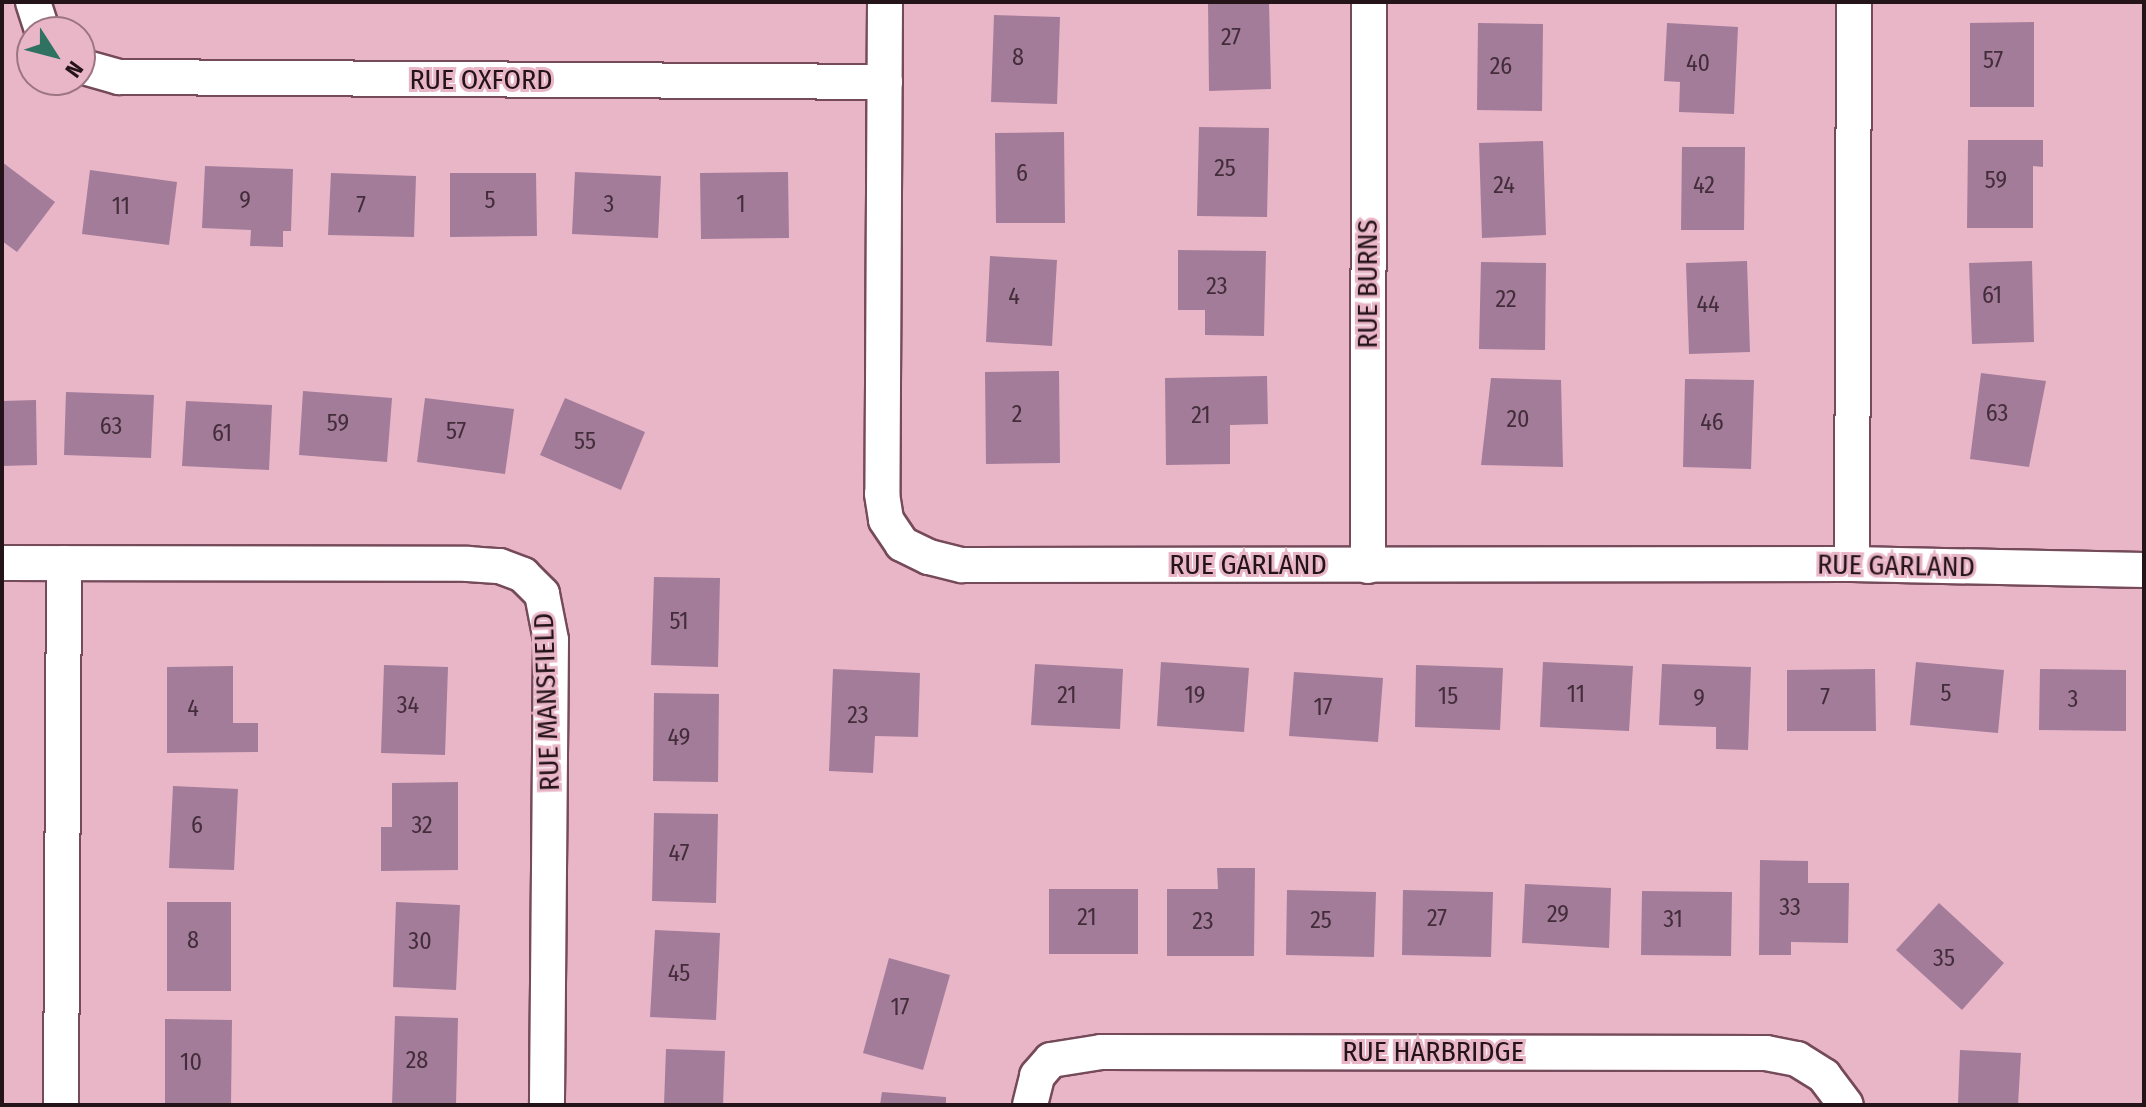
<!DOCTYPE html>
<style>
body{margin:0}
#map{position:relative;width:2146px;height:1107px;overflow:hidden;background:#e9b6c8;font-family:"Fira Sans Condensed",sans-serif}
div>[style]{position:absolute}
[style*='--x']{left:calc(var(--x)*1px);top:calc(var(--y)*1px);width:calc(var(--w)*1px);rotate:calc(var(--a)*1deg)}
.building>*{inset:0;background:#a37c9a}
.roads{filter:drop-shadow(2px 0 #754a5a) drop-shadow(-2px 0 #754a5a) drop-shadow(0 2px #754a5a) drop-shadow(0 -2px #754a5a)}
.street>*{height:34px;margin:-17px;padding:0 17px;transform-origin:17px;border-radius:17px;background:#fff}
span{translate:-50% -50%;white-space:nowrap;text-align:center;line-height:1.15;-webkit-text-stroke:6px #e9b6c8;paint-order:stroke}
.number-label{font-size:24px;color:#442d3a}
.number-label span{-webkit-text-stroke-width:0}
.street-label{font-size:28px;color:#25131a}
.frame{position:absolute;inset:0;border:4px solid #25131a;pointer-events:none}
.north{position:absolute;left:16px;top:16px;width:80px;height:80px;box-sizing:border-box;background:#e9b6c8;border:2px solid #9b7582;border-radius:50%;rotate:126deg;font-size:22px;font-weight:700;line-height:32px;text-align:center;color:#25131a}
.north::after{content:'';display:block;margin:auto;width:28px;height:36px;background:#307262;clip-path:polygon(50% 0,100% 100%,50% 72%,0 100%)}
</style>
<div id="map">
<div class="building">
<div style="clip-path:polygon(1208px 2px,1269px 2px,1271px 89px,1209px 91px)"></div>
<div style="clip-path:polygon(994px 15px,1060px 17px,1057px 104px,991px 102px)"></div>
<div style="clip-path:polygon(2034px 22px,2034px 107px,1970px 107px,1970px 23px)"></div>
<div style="clip-path:polygon(1478px 23px,1543px 24px,1542px 111px,1477px 110px)"></div>
<div style="clip-path:polygon(1667px 23px,1738px 27px,1734px 114px,1679px 112px,1680px 82px,1664px 81px)"></div>
<div style="clip-path:polygon(1199px 127px,1269px 128px,1267px 217px,1197px 216px)"></div>
<div style="clip-path:polygon(1064px 132px,1065px 223px,996px 223px,995px 133px)"></div>
<div style="clip-path:polygon(1968px 140px,2043px 140px,2043px 167px,2033px 166px,2033px 228px,1967px 228px)"></div>
<div style="clip-path:polygon(1543px 141px,1546px 235px,1482px 238px,1479px 143px)"></div>
<div style="clip-path:polygon(1682px 147px,1745px 147px,1744px 230px,1681px 230px)"></div>
<div style="clip-path:polygon(2px 162px,55px 202px,17px 252px,2px 241px)"></div>
<div style="clip-path:polygon(205px 166px,293px 169px,291px 231px,283px 231px,283px 247px,250px 246px,251px 230px,202px 228px)"></div>
<div style="clip-path:polygon(90px 170px,177px 182px,169px 245px,82px 234px)"></div>
<div style="clip-path:polygon(575px 172px,661px 176px,658px 238px,572px 234px)"></div>
<div style="clip-path:polygon(788px 172px,789px 238px,701px 239px,700px 173px)"></div>
<div style="clip-path:polygon(331px 173px,416px 176px,414px 237px,328px 235px)"></div>
<div style="clip-path:polygon(450px 173px,536px 173px,537px 236px,450px 237px)"></div>
<div style="clip-path:polygon(1178px 250px,1266px 251px,1264px 336px,1205px 335px,1205px 310px,1178px 310px)"></div>
<div style="clip-path:polygon(990px 256px,1057px 260px,1052px 346px,986px 342px)"></div>
<div style="clip-path:polygon(1747px 261px,1750px 352px,1689px 354px,1686px 263px)"></div>
<div style="clip-path:polygon(2032px 261px,2034px 342px,1972px 344px,1969px 263px)"></div>
<div style="clip-path:polygon(1481px 262px,1546px 263px,1545px 350px,1479px 349px)"></div>
<div style="clip-path:polygon(1059px 371px,1060px 463px,986px 464px,985px 372px)"></div>
<div style="clip-path:polygon(1981px 373px,2046px 381px,2029px 467px,1970px 459px)"></div>
<div style="clip-path:polygon(1267px 376px,1268px 424px,1230px 425px,1230px 464px,1166px 465px,1165px 378px)"></div>
<div style="clip-path:polygon(1491px 378px,1561px 380px,1563px 467px,1481px 465px)"></div>
<div style="clip-path:polygon(1685px 379px,1754px 380px,1751px 469px,1683px 467px)"></div>
<div style="clip-path:polygon(303px 391px,392px 398px,387px 462px,299px 455px)"></div>
<div style="clip-path:polygon(66px 392px,154px 395px,151px 458px,64px 455px)"></div>
<div style="clip-path:polygon(425px 398px,514px 409px,505px 474px,417px 462px)"></div>
<div style="clip-path:polygon(565px 398px,645px 432px,621px 490px,540px 455px)"></div>
<div style="clip-path:polygon(36px 400px,37px 465px,2px 466px,2px 401px)"></div>
<div style="clip-path:polygon(186px 401px,272px 405px,269px 470px,182px 466px)"></div>
<div style="clip-path:polygon(654px 577px,720px 578px,718px 667px,651px 665px)"></div>
<div style="clip-path:polygon(1161px 662px,1249px 668px,1244px 732px,1157px 726px)"></div>
<div style="clip-path:polygon(1543px 662px,1633px 666px,1629px 731px,1540px 727px)"></div>
<div style="clip-path:polygon(1916px 662px,2004px 670px,1998px 733px,1910px 725px)"></div>
<div style="clip-path:polygon(1035px 664px,1123px 669px,1120px 729px,1031px 725px)"></div>
<div style="clip-path:polygon(1662px 664px,1751px 667px,1748px 750px,1716px 749px,1716px 727px,1659px 725px)"></div>
<div style="clip-path:polygon(384px 665px,448px 667px,445px 755px,381px 753px)"></div>
<div style="clip-path:polygon(1416px 665px,1503px 668px,1500px 730px,1415px 727px)"></div>
<div style="clip-path:polygon(233px 666px,233px 723px,258px 723px,258px 752px,167px 753px,167px 667px)"></div>
<div style="clip-path:polygon(833px 669px,920px 673px,918px 737px,875px 736px,873px 773px,829px 771px)"></div>
<div style="clip-path:polygon(1875px 669px,1876px 731px,1787px 731px,1787px 670px)"></div>
<div style="clip-path:polygon(2040px 669px,2126px 670px,2126px 731px,2039px 730px)"></div>
<div style="clip-path:polygon(1294px 672px,1383px 678px,1378px 742px,1289px 736px)"></div>
<div style="clip-path:polygon(654px 693px,719px 694px,718px 782px,653px 781px)"></div>
<div style="clip-path:polygon(458px 782px,458px 870px,381px 871px,381px 827px,392px 827px,392px 783px)"></div>
<div style="clip-path:polygon(173px 786px,238px 789px,234px 870px,169px 868px)"></div>
<div style="clip-path:polygon(654px 813px,718px 814px,716px 903px,652px 901px)"></div>
<div style="clip-path:polygon(1760px 860px,1808px 861px,1808px 883px,1849px 883px,1848px 943px,1791px 942px,1791px 955px,1759px 955px)"></div>
<div style="clip-path:polygon(1217px 868px,1255px 868px,1254px 956px,1167px 956px,1167px 889px,1218px 889px)"></div>
<div style="clip-path:polygon(1525px 884px,1611px 888px,1609px 948px,1522px 943px)"></div>
<div style="clip-path:polygon(1049px 889px,1138px 889px,1138px 954px,1049px 954px)"></div>
<div style="clip-path:polygon(1287px 890px,1376px 892px,1374px 957px,1286px 955px)"></div>
<div style="clip-path:polygon(1403px 890px,1493px 892px,1491px 957px,1402px 955px)"></div>
<div style="clip-path:polygon(1642px 891px,1732px 892px,1731px 956px,1641px 955px)"></div>
<div style="clip-path:polygon(167px 902px,231px 902px,231px 991px,167px 991px)"></div>
<div style="clip-path:polygon(396px 902px,460px 905px,456px 990px,393px 987px)"></div>
<div style="clip-path:polygon(1939px 903px,2004px 963px,1962px 1010px,1896px 950px)"></div>
<div style="clip-path:polygon(655px 930px,720px 933px,716px 1020px,650px 1017px)"></div>
<div style="clip-path:polygon(889px 958px,950px 975px,923px 1070px,863px 1053px)"></div>
<div style="clip-path:polygon(395px 1016px,458px 1018px,456px 1105px,392px 1105px)"></div>
<div style="clip-path:polygon(165px 1019px,232px 1020px,231px 1105px,165px 1105px)"></div>
<div style="clip-path:polygon(666px 1049px,725px 1051px,723px 1105px,664px 1105px)"></div>
<div style="clip-path:polygon(1960px 1050px,2021px 1053px,2018px 1105px,1958px 1105px)"></div>
<div style="clip-path:polygon(882px 1092px,946px 1097px,946px 1105px,880px 1105px)"></div>
</div>
<div class="roads">
<div class="street">
<div style="--x:33;--y:2;--w:32;--a:72"></div>
<div style="--x:885;--y:2;--w:492;--a:90.3"></div>
<div style="--x:882;--y:494;--w:26;--a:81"></div>
<div style="--x:886;--y:520;--w:29;--a:56"></div>
<div style="--x:902;--y:544;--w:30;--a:26"></div>
<div style="--x:929;--y:557;--w:34;--a:14"></div>
<div style="--x:962;--y:565;--w:890;--a:-0.06"></div>
<div style="--x:1852;--y:564;--w:292;--a:1.2"></div>
<div style="--x:80;--y:66;--w:41;--a:15.8"></div>
<div style="--x:119;--y:77;--w:766;--a:0.37"></div>
<div style="--x:2;--y:563;--w:466;--a:0.1"></div>
<div style="--x:468;--y:564;--w:32;--a:4"></div>
<div style="--x:500;--y:566;--w:25;--a:21"></div>
<div style="--x:523;--y:575;--w:27;--a:45"></div>
<div style="--x:542;--y:594;--w:47;--a:78.9"></div>
<div style="--x:551;--y:640;--w:465;--a:90.5"></div>
<div style="--x:1852;--y:564;--w:562;--a:-89.8"></div>
<div style="--x:1368;--y:566;--w:564;--a:-89.9"></div>
<div style="--x:61;--y:1105;--w:542;--a:-89.68"></div>
<div style="--x:1030;--y:1105;--w:30;--a:-76"></div>
<div style="--x:1037;--y:1076;--w:21;--a:-49"></div>
<div style="--x:1051;--y:1060;--w:51;--a:-9.1"></div>
<div style="--x:1101;--y:1052;--w:665;--a:0.09"></div>
<div style="--x:1766;--y:1053;--w:32;--a:11"></div>
<div style="--x:1797;--y:1059;--w:32;--a:32"></div>
<div style="--x:1824;--y:1076;--w:36;--a:53"></div>
</div>
</div>
<div class="number-label">
<span style="left:1231px;top:38px">27</span>
<span style="left:1018px;top:58px">8</span>
<span style="left:1993px;top:61px">57</span>
<span style="left:1698px;top:64px">40</span>
<span style="left:1501px;top:67px">26</span>
<span style="left:1225px;top:169px">25</span>
<span style="left:1022px;top:174px">6</span>
<span style="left:1996px;top:181px">59</span>
<span style="left:1504px;top:186px">24</span>
<span style="left:1704px;top:186px">42</span>
<span style="left:245px;top:201px">9</span>
<span style="left:490px;top:201px">5</span>
<span style="left:609px;top:205px">3</span>
<span style="left:741px;top:205px">1</span>
<span style="left:361px;top:206px">7</span>
<span style="left:121px;top:207px">11</span>
<span style="left:1217px;top:287px">23</span>
<span style="left:1992px;top:296px">61</span>
<span style="left:1014px;top:297px">4</span>
<span style="left:1506px;top:300px">22</span>
<span style="left:1708px;top:305px">44</span>
<span style="left:1997px;top:414px">63</span>
<span style="left:1017px;top:415px">2</span>
<span style="left:1201px;top:416px">21</span>
<span style="left:1518px;top:420px">20</span>
<span style="left:1712px;top:423px">46</span>
<span style="left:338px;top:424px">59</span>
<span style="left:111px;top:427px">63</span>
<span style="left:456px;top:432px">57</span>
<span style="left:222px;top:434px">61</span>
<span style="left:585px;top:442px">55</span>
<span style="left:679px;top:622px">51</span>
<span style="left:1946px;top:694px">5</span>
<span style="left:1576px;top:695px">11</span>
<span style="left:1067px;top:696px">21</span>
<span style="left:1195px;top:696px">19</span>
<span style="left:1448px;top:697px">15</span>
<span style="left:1825px;top:698px">7</span>
<span style="left:1699px;top:699px">9</span>
<span style="left:2073px;top:700px">3</span>
<span style="left:408px;top:706px">34</span>
<span style="left:1323px;top:708px">17</span>
<span style="left:193px;top:709px">4</span>
<span style="left:858px;top:716px">23</span>
<span style="left:679px;top:738px">49</span>
<span style="left:197px;top:826px">6</span>
<span style="left:422px;top:826px">32</span>
<span style="left:679px;top:854px">47</span>
<span style="left:1790px;top:908px">33</span>
<span style="left:1558px;top:915px">29</span>
<span style="left:1087px;top:918px">21</span>
<span style="left:1437px;top:919px">27</span>
<span style="left:1673px;top:920px">31</span>
<span style="left:1321px;top:921px">25</span>
<span style="left:1203px;top:922px">23</span>
<span style="left:193px;top:941px">8</span>
<span style="left:420px;top:942px">30</span>
<span style="left:1944px;top:959px">35</span>
<span style="left:679px;top:974px">45</span>
<span style="left:900px;top:1008px">17</span>
<span style="left:417px;top:1061px">28</span>
<span style="left:191px;top:1063px">10</span>
</div>
<div class="street-label">
<span style="left:481px;top:80px">RUE OXFORD</span>
<span style="left:1368px;top:284px;rotate:-90deg">RUE BURNS</span>
<span style="left:1248px;top:565px">RUE GARLAND</span>
<span style="left:1896px;top:566px;rotate:1deg">RUE GARLAND</span>
<span style="left:547px;top:702px;rotate:-92deg">RUE MANSFIELD</span>
<span style="left:1433px;top:1052px">RUE HARBRIDGE</span>
</div>
<div class="frame"></div>
<div class="north">N</div>
</div>
